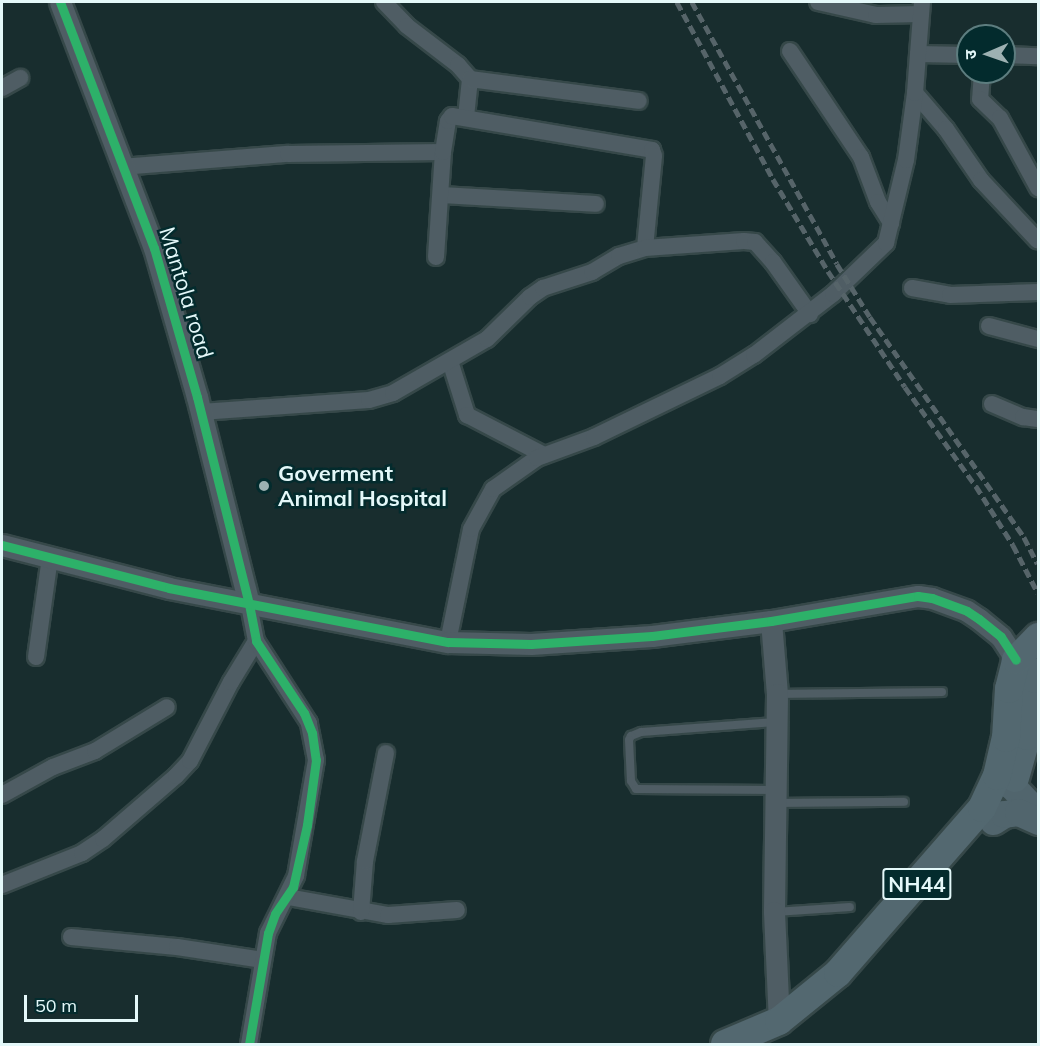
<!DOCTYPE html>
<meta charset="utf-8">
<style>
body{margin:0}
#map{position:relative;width:1040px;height:1046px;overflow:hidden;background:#182d2e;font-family:Mulish,"Noto Sans Devanagari",sans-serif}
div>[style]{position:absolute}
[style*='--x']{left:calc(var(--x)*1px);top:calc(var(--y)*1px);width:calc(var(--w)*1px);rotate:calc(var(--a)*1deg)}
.roads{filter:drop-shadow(2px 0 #364849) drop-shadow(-2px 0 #364849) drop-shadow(0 2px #364849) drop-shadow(0 -2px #364849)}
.service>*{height:8px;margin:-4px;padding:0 4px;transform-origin:4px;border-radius:4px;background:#4f5d64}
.minor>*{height:16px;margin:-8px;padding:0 8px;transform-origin:8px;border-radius:8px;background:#4f5d64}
.tertiary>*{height:21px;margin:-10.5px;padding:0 10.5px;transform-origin:10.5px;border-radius:10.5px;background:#4f5d64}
.primary>*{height:27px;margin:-13.5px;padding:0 13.5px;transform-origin:13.5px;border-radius:13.5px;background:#51656d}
.trunk>*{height:28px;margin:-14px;padding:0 14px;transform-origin:14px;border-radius:14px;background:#536870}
.rail>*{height:4.5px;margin-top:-2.25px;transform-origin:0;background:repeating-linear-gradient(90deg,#566469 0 9px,transparent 0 13.5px)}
.cycleway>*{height:9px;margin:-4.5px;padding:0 4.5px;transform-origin:4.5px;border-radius:4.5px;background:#2db169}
.dots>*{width:16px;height:16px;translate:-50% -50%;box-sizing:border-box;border:3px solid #032b2d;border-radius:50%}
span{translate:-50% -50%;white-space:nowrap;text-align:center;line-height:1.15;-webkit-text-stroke:5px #032b2d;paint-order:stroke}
.shield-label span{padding:2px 4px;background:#032b2d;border:2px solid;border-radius:4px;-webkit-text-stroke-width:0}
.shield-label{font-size:21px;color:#e4f8f9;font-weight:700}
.street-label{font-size:22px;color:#e4f8f9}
.poi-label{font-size:22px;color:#e4f8f9;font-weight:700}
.left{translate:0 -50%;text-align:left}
.frame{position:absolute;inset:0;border:3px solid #e4f8f9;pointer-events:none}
.north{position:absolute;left:956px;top:24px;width:60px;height:60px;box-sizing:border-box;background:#032b2d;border:2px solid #5d7d7f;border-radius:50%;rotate:268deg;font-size:16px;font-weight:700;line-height:24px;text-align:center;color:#e4f8f9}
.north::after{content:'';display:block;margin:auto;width:21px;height:27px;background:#9db1b2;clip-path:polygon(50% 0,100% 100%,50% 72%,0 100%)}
.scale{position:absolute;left:24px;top:995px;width:114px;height:27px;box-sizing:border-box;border:3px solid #e4f8f9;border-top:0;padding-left:8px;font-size:18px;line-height:21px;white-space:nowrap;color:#e4f8f9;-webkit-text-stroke:4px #032b2d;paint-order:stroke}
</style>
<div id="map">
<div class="roads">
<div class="service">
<div style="--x:777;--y:694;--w:165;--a:-0.7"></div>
<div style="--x:775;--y:722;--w:134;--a:175.7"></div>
<div style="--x:641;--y:732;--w:11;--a:158"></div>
<div style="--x:631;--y:736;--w:4;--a:117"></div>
<div style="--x:629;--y:740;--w:41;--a:87.2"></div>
<div style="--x:631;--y:781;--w:9;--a:58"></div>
<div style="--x:636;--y:789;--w:140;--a:0.4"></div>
<div style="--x:777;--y:803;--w:127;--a:-0.5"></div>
<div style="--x:775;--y:912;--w:75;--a:-3.8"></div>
</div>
<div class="minor">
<div style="--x:384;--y:2;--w:33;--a:46"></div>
<div style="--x:407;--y:26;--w:64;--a:37.4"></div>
<div style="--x:458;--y:65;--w:18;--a:49"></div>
<div style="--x:470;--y:79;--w:39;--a:96"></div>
<div style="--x:818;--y:2;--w:59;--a:12.6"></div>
<div style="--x:876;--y:15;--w:45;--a:-1.3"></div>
<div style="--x:790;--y:51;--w:128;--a:56.2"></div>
<div style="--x:861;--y:157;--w:48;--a:69.3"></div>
<div style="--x:878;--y:202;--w:25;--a:58"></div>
<div style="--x:918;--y:54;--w:50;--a:1.1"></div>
<div style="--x:1004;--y:55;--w:34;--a:2"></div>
<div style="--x:982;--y:72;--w:27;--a:94"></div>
<div style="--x:980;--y:99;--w:28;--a:44"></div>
<div style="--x:1000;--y:118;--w:80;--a:61.5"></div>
<div style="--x:470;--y:79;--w:170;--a:7.4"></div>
<div style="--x:2;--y:88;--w:21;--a:-29"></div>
<div style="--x:915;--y:93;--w:48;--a:49.3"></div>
<div style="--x:946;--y:129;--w:62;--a:55.5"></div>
<div style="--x:981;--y:180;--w:83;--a:46.9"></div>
<div style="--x:121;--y:167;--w:168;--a:-4.5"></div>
<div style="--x:288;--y:154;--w:155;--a:-0.7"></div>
<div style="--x:441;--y:195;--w:155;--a:3.3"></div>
<div style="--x:436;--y:257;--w:105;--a:-86.2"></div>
<div style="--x:443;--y:152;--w:31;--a:-81"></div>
<div style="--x:448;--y:121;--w:6;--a:-51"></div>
<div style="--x:452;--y:116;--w:203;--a:9.6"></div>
<div style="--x:652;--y:150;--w:6;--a:72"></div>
<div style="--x:654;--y:156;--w:92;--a:95.6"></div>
<div style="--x:912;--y:288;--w:39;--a:10"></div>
<div style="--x:950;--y:295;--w:88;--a:-2"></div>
<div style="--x:989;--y:326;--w:51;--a:14.9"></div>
<div style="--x:450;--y:361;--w:57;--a:72.5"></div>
<div style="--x:467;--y:415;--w:87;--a:27.5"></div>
<div style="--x:992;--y:404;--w:34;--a:23"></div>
<div style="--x:1023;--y:417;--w:15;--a:8"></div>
<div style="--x:201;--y:412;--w:168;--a:-4.1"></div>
<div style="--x:369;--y:400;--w:25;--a:-16"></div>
<div style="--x:393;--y:393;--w:108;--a:-29.9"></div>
<div style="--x:487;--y:339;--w:60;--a:-44.3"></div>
<div style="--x:530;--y:297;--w:16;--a:-35"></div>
<div style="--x:543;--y:288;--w:52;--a:-18.1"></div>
<div style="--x:592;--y:272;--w:31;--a:-31"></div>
<div style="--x:619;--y:256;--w:27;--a:-17"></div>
<div style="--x:645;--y:248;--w:99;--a:-4"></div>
<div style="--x:744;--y:241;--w:11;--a:5"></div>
<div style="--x:755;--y:242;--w:27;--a:48"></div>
<div style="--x:773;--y:262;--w:64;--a:54.6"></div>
<div style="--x:448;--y:642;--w:115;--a:-78.5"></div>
<div style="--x:471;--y:529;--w:46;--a:-61.2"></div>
<div style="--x:493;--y:489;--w:54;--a:-35.2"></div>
<div style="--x:537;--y:458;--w:61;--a:-20.2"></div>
<div style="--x:594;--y:437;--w:140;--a:-25.8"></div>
<div style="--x:720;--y:376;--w:40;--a:-32"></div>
<div style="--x:754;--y:355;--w:100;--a:-37.7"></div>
<div style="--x:833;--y:294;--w:74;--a:-43.9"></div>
<div style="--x:886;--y:243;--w:85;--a:-76.5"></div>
<div style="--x:906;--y:160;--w:68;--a:-82.3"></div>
<div style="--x:915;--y:93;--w:91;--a:-85.6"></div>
<div style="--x:36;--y:657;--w:100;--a:-82"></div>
<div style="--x:2;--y:795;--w:58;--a:-28.8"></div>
<div style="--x:53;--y:767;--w:45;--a:-20.9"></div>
<div style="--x:95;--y:751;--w:84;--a:-31.4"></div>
<div style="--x:2;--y:885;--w:86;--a:-21.8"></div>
<div style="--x:82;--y:853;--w:25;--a:-34"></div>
<div style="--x:103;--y:839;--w:96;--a:-40.8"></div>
<div style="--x:176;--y:776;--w:21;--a:-47"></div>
<div style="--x:190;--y:761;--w:89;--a:-62.6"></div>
<div style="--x:231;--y:682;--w:48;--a:-58.6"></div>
<div style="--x:288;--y:897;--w:102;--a:10.2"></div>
<div style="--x:388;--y:915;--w:69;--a:-4.1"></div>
<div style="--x:361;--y:912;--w:51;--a:-85.5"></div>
<div style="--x:365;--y:861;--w:110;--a:-79"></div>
<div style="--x:71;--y:937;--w:106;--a:5.4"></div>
<div style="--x:177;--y:947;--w:87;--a:8.6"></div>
<div style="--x:249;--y:1044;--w:113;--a:-80.3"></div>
<div style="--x:268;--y:933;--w:64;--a:-63.8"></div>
<div style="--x:296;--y:876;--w:118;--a:-80.2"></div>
<div style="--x:316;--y:760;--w:38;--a:-101"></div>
<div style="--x:309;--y:723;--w:98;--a:-122.9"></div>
<div style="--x:256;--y:641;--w:38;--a:-101"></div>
</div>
<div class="tertiary">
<div style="--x:60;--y:2;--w:263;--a:69.1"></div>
<div style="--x:154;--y:248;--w:155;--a:73.9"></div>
<div style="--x:197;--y:397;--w:213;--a:75.9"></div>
<div style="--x:2;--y:545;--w:172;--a:14.4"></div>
<div style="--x:169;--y:588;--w:284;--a:11"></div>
<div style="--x:448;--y:642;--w:83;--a:1.4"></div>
<div style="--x:531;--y:644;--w:121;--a:-3.8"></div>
<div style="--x:652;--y:636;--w:120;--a:-7.2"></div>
<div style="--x:771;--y:621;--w:149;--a:-9.7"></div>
<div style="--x:918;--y:596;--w:14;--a:8"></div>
<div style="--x:932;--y:598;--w:37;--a:20"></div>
<div style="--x:967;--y:611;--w:14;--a:34"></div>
<div style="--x:979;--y:619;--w:28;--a:39"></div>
<div style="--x:1001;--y:637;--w:27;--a:57"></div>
<div style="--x:771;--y:621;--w:73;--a:85.3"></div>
<div style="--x:777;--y:694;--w:218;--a:90.8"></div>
<div style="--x:774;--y:912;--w:109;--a:87.4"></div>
</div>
<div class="primary">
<div style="--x:997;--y:776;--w:18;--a:34"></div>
<div style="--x:1012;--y:786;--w:38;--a:47"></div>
<div style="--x:993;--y:821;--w:13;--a:-32"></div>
<div style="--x:1004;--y:814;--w:14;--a:-8"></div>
<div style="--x:1018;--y:812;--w:22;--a:24"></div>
</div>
<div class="trunk">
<div style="--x:1015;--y:778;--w:44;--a:-74.1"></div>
<div style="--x:1027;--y:736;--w:58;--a:-82"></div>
<div style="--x:1035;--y:679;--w:7;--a:-63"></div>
<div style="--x:725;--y:1044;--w:59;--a:-23.1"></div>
<div style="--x:779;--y:1021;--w:76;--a:-39.1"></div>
<div style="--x:838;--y:973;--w:219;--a:-48.9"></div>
<div style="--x:982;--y:808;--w:35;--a:-65"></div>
<div style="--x:997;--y:776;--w:39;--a:-77"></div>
<div style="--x:1006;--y:738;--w:49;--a:-86.5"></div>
<div style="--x:1009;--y:689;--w:30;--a:-76"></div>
<div style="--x:1016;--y:660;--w:32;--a:-46"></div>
</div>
</div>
<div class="rail">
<div style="--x:677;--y:2;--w:201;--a:61.5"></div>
<div style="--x:773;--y:179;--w:107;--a:59.1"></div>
<div style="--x:828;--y:271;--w:139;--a:56.4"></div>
<div style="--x:905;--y:387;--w:122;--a:54.4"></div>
<div style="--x:976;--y:486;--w:70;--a:57.9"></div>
<div style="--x:1013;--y:545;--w:54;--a:62.5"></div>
<div style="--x:692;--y:2;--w:299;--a:61"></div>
<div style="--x:837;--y:264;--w:62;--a:58.1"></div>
<div style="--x:870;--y:317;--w:269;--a:55"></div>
<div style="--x:1024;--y:537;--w:30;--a:63"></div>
</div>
<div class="cycleway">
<div style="--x:60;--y:2;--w:263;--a:69.1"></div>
<div style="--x:154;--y:248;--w:155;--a:73.9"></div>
<div style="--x:197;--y:397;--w:213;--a:75.9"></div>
<div style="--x:249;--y:604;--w:38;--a:79"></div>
<div style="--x:256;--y:641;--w:87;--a:56.3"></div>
<div style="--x:304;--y:713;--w:22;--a:68"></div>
<div style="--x:312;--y:733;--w:27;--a:82"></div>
<div style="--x:316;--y:760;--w:66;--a:97.9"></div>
<div style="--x:307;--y:825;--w:64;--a:102.7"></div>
<div style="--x:293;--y:887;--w:32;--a:124"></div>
<div style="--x:275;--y:914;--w:20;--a:110"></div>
<div style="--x:268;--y:933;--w:113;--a:99.7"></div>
<div style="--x:2;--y:545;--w:172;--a:14.4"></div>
<div style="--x:169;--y:588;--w:284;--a:11"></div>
<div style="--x:448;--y:642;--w:83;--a:1.4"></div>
<div style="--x:531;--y:644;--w:121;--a:-3.8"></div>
<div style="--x:652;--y:636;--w:120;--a:-7.2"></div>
<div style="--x:771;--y:621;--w:149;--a:-9.7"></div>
<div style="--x:918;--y:596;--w:14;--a:8"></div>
<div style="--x:932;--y:598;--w:37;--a:20"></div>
<div style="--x:967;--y:611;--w:14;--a:34"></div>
<div style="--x:979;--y:619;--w:28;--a:39"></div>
<div style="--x:1001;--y:637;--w:27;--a:57"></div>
</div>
<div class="dots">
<div style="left:264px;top:486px;background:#9db1b2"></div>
</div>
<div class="shield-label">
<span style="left:917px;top:884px">NH44</span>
</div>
<div class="street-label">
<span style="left:186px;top:293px;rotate:73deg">Mantola road</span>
</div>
<div class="poi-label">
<span class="left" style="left:278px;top:486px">Goverment<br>Animal Hospital</span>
</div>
<div class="frame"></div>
<div class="north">उ</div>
<div class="scale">50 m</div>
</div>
